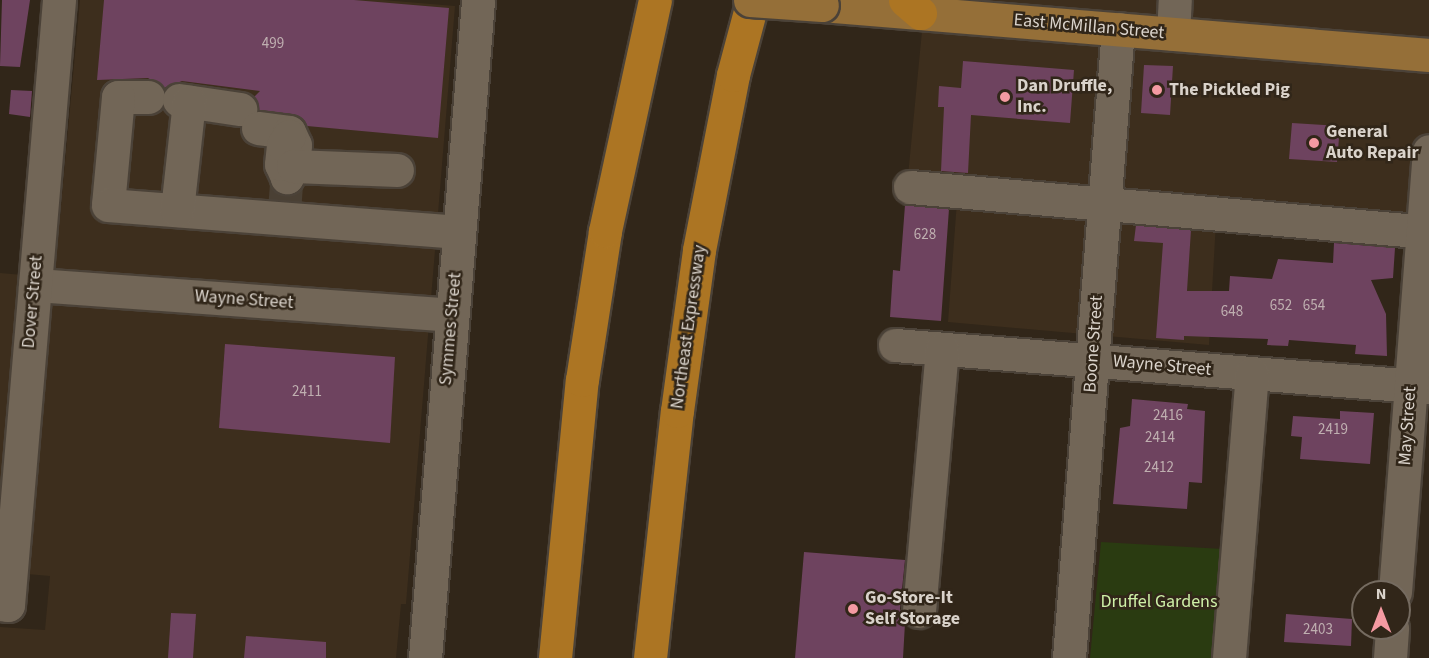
<!DOCTYPE html>
<style>
body{margin:0}
#map{position:relative;width:1429px;height:658px;overflow:hidden;background:#312619;font-family:"Source Sans 3",sans-serif}
div>[style]{position:absolute}
[style*='--x']{left:calc(var(--x)*1px);top:calc(var(--y)*1px);width:calc(var(--w)*1px);rotate:calc(var(--a)*1deg)}
.built>*{inset:0;background:#3d2e1d}
.green>*{inset:0;background:#2a3b11}
.building>*{inset:0;background:#6e435f}
.minor-tunnel>*{height:33px;margin-top:-16.5px;transform-origin:0;background:repeating-linear-gradient(90deg,#4a4034 0 33px,transparent 0 49px)}
.roads{filter:drop-shadow(2px 0 #4b4238) drop-shadow(-2px 0 #4b4238) drop-shadow(0 2px #4b4238) drop-shadow(0 -2px #4b4238)}
.minor>*{height:33px;margin:-16.5px;padding:0 16.5px;transform-origin:16.5px;border-radius:16.5px;background:#726657}
.major>*{height:33px;margin:-16.5px;padding:0 16.5px;transform-origin:16.5px;border-radius:16.5px;background:#956f38}
.highway>*{height:33px;margin:-16.5px;padding:0 16.5px;transform-origin:16.5px;border-radius:16.5px;background:#ac7523}
.bridges{filter:drop-shadow(2px 0 #4b4238) drop-shadow(-2px 0 #4b4238) drop-shadow(0 2px #4b4238) drop-shadow(0 -2px #4b4238)}
.major-bridge>*{height:33px;margin:-16.5px;padding:0 16.5px;transform-origin:16.5px;border-radius:16.5px;background:#956f38}
.dots>*{width:16px;height:16px;translate:-50% -50%;box-sizing:border-box;border:3px solid #312619;border-radius:50%}
span{translate:-50% -50%;white-space:nowrap;text-align:center;line-height:1.15;-webkit-text-stroke:5px #312619;paint-order:stroke}
.number-label{font-size:15px;color:#bfafb0}
.number-label span{-webkit-text-stroke-width:0}
.street-label{font-size:18px;color:#dad3cb}
.poi-label{font-size:18px;color:#dad3cb;font-weight:700}
.left{translate:0 -50%;text-align:left}
.park-label{font-size:18px;color:#cef0a7}
.north{position:absolute;left:1351px;top:580px;width:60px;height:60px;box-sizing:border-box;background:#312619;border:2px solid #756b60;border-radius:50%;rotate:0deg;font-size:16px;font-weight:700;line-height:24px;text-align:center;color:#dad3cb}
.north::after{content:'';display:block;margin:auto;width:21px;height:27px;background:#f49aa2;clip-path:polygon(50% 0,100% 100%,50% 72%,0 100%)}
</style>
<div id="map">
<div class="built">
<div style="clip-path:polygon(80px 0,383px 0,455px 6px,406px 604px,401px 604px,396px 658px,0 658px,0 627px,45px 630px,50px 576px,27px 574px)"></div>
<div style="clip-path:polygon(925px 0,1429px 0,1429px 222px,1217px 204px,1209px 345px,948px 322px,957px 201px,906px 197px)"></div>
<div style="clip-path:polygon(0 273px,23px 275px,0 566px)"></div>
</div>
<div class="green">
<div style="clip-path:polygon(1101px 542px,1223px 549px,1216px 658px,1090px 658px)"></div>
</div>
<div class="building">
<div style="clip-path:polygon(2px 0,30px 0,20px 67px,0 66px)"></div>
<div style="clip-path:polygon(104px 0,354px 0,449px 8px,438px 138px,307px 126px,292px 114px,258px 110px,254px 97px,260px 91px,182px 81px,164px 88px,148px 78px,97px 80px)"></div>
<div style="clip-path:polygon(963px 61px,1074px 70px,1070px 123px,971px 115px,968px 173px,941px 171px,944px 107px,938px 107px,939px 86px,961px 88px)"></div>
<div style="clip-path:polygon(1144px 65px,1173px 66px,1170px 115px,1141px 113px)"></div>
<div style="clip-path:polygon(11px 90px,32px 91px,30px 117px,9px 114px)"></div>
<div style="clip-path:polygon(1292px 123px,1340px 126px,1337px 162px,1289px 159px)"></div>
<div style="clip-path:polygon(905px 205px,949px 209px,941px 321px,890px 317px,893px 270px,900px 271px)"></div>
<div style="clip-path:polygon(1136px 225px,1191px 230px,1187px 291px,1229px 291px,1230px 276px,1272px 279px,1278px 259px,1333px 263px,1334px 243px,1395px 248px,1393px 278px,1371px 280px,1386px 314px,1387px 356px,1355px 354px,1356px 345px,1289px 340px,1288px 346px,1267px 345px,1268px 339px,1184px 336px,1184px 340px,1156px 338px,1163px 243px,1134px 241px)"></div>
<div style="clip-path:polygon(225px 344px,395px 357px,390px 443px,219px 428px)"></div>
<div style="clip-path:polygon(1132px 399px,1188px 404px,1187px 409px,1205px 411px,1202px 483px,1189px 482px,1187px 509px,1113px 504px,1120px 428px,1130px 426px)"></div>
<div style="clip-path:polygon(1340px 411px,1374px 413px,1370px 464px,1300px 459px,1302px 437px,1291px 436px,1293px 416px,1340px 419px)"></div>
<div style="clip-path:polygon(804px 552px,905px 560px,900px 609px,905px 623px,903px 658px,795px 658px)"></div>
<div style="clip-path:polygon(171px 613px,196px 614px,193px 658px,168px 658px)"></div>
<div style="clip-path:polygon(1286px 614px,1352px 619px,1351px 646px,1284px 642px)"></div>
<div style="clip-path:polygon(246px 636px,326px 642px,326px 658px,244px 658px)"></div>
</div>
<div class="minor-tunnel">
<div style="--x:284;--y:218;--w:41;--a:-85.8"></div>
</div>
<div class="roads">
<div class="minor">
<div style="--x:1173;--y:34;--w:34;--a:-87"></div>
<div style="--x:148;--y:97;--w:30;--a:180"></div>
<div style="--x:118;--y:97;--w:108;--a:95.3"></div>
<div style="--x:108;--y:205;--w:352;--a:4.4"></div>
<div style="--x:179;--y:100;--w:62;--a:8.4"></div>
<div style="--x:258;--y:128;--w:31;--a:7"></div>
<div style="--x:289;--y:132;--w:14;--a:65"></div>
<div style="--x:295;--y:145;--w:21;--a:95"></div>
<div style="--x:293;--y:166;--w:13;--a:119"></div>
<div style="--x:287;--y:177;--w:14;--a:-115"></div>
<div style="--x:281;--y:164;--w:19;--a:-84"></div>
<div style="--x:283;--y:145;--w:11;--a:-56"></div>
<div style="--x:293;--y:166;--w:104;--a:2.2"></div>
<div style="--x:910;--y:187;--w:521;--a:4.96"></div>
<div style="--x:177;--y:210;--w:109;--a:-83.7"></div>
<div style="--x:35;--y:285;--w:418;--a:4.1"></div>
<div style="--x:895;--y:345;--w:536;--a:4.5"></div>
<div style="--x:1395;--y:592;--w:442;--a:-85.6"></div>
<div style="--x:0;--y:604;--w:8;--a:7"></div>
<div style="--x:8;--y:605;--w:607;--a:-85.18"></div>
<div style="--x:919;--y:611;--w:263;--a:-85"></div>
<div style="--x:425;--y:658;--w:660;--a:-85.39"></div>
<div style="--x:1069;--y:658;--w:631;--a:-85.55"></div>
<div style="--x:1229;--y:658;--w:285;--a:-85.4"></div>
<div style="--x:1390;--y:658;--w:30;--a:-86"></div>
</div>
<div class="major">
<div style="--x:822;--y:5;--w:609;--a:4.71"></div>
</div>
<div class="highway">
<div style="--x:905;--y:0;--w:20;--a:41"></div>
<div style="--x:555;--y:658;--w:279;--a:-84.5"></div>
<div style="--x:582;--y:380;--w:151;--a:-81.2"></div>
<div style="--x:605;--y:231;--w:236;--a:-77.8"></div>
<div style="--x:650;--y:658;--w:248;--a:-83.8"></div>
<div style="--x:677;--y:411;--w:162;--a:-82.2"></div>
<div style="--x:699;--y:250;--w:178;--a:-79"></div>
<div style="--x:733;--y:75;--w:78;--a:-75.1"></div>
</div>
</div>
<div class="bridges">
<div class="major-bridge">
<div style="--x:750;--y:0;--w:72;--a:4"></div>
</div>
</div>
<div class="dots">
<div style="left:1157px;top:90px;background:#f49aa2"></div>
<div style="left:1005px;top:97px;background:#f49aa2"></div>
<div style="left:1314px;top:143px;background:#f49aa2"></div>
<div style="left:853px;top:609px;background:#f49aa2"></div>
</div>
<div class="number-label">
<span style="left:273px;top:44px">499</span>
<span style="left:925px;top:235px">628</span>
<span style="left:1281px;top:306px">652</span>
<span style="left:1314px;top:306px">654</span>
<span style="left:1232px;top:312px">648</span>
<span style="left:307px;top:392px">2411</span>
<span style="left:1168px;top:416px">2416</span>
<span style="left:1333px;top:430px">2419</span>
<span style="left:1160px;top:438px">2414</span>
<span style="left:1159px;top:468px">2412</span>
<span style="left:1318px;top:630px">2403</span>
</div>
<div class="street-label">
<span style="left:1089px;top:27px;rotate:5deg">East McMillan Street</span>
<span style="left:244px;top:300px;rotate:4deg">Wayne Street</span>
<span style="left:33px;top:302px;rotate:-85deg">Dover Street</span>
<span style="left:689px;top:327px;rotate:-82deg">Northeast Expressway</span>
<span style="left:451px;top:329px;rotate:-85deg">Symmes Street</span>
<span style="left:1094px;top:344px;rotate:-86deg">Boone Street</span>
<span style="left:1162px;top:366px;rotate:5deg">Wayne Street</span>
<span style="left:1408px;top:426px;rotate:-86deg">May Street</span>
</div>
<div class="poi-label">
<span class="left" style="left:1017px;top:97px">Dan Druffle,<br>Inc.</span>
<span class="left" style="left:1169px;top:90px">The Pickled Pig</span>
<span class="left" style="left:1326px;top:143px">General<br>Auto Repair</span>
<span class="left" style="left:865px;top:609px">Go-Store-It<br>Self Storage</span>
</div>
<div class="park-label">
<span style="left:1159px;top:602px">Druffel Gardens</span>
</div>
<div class="north">N</div>
</div>
